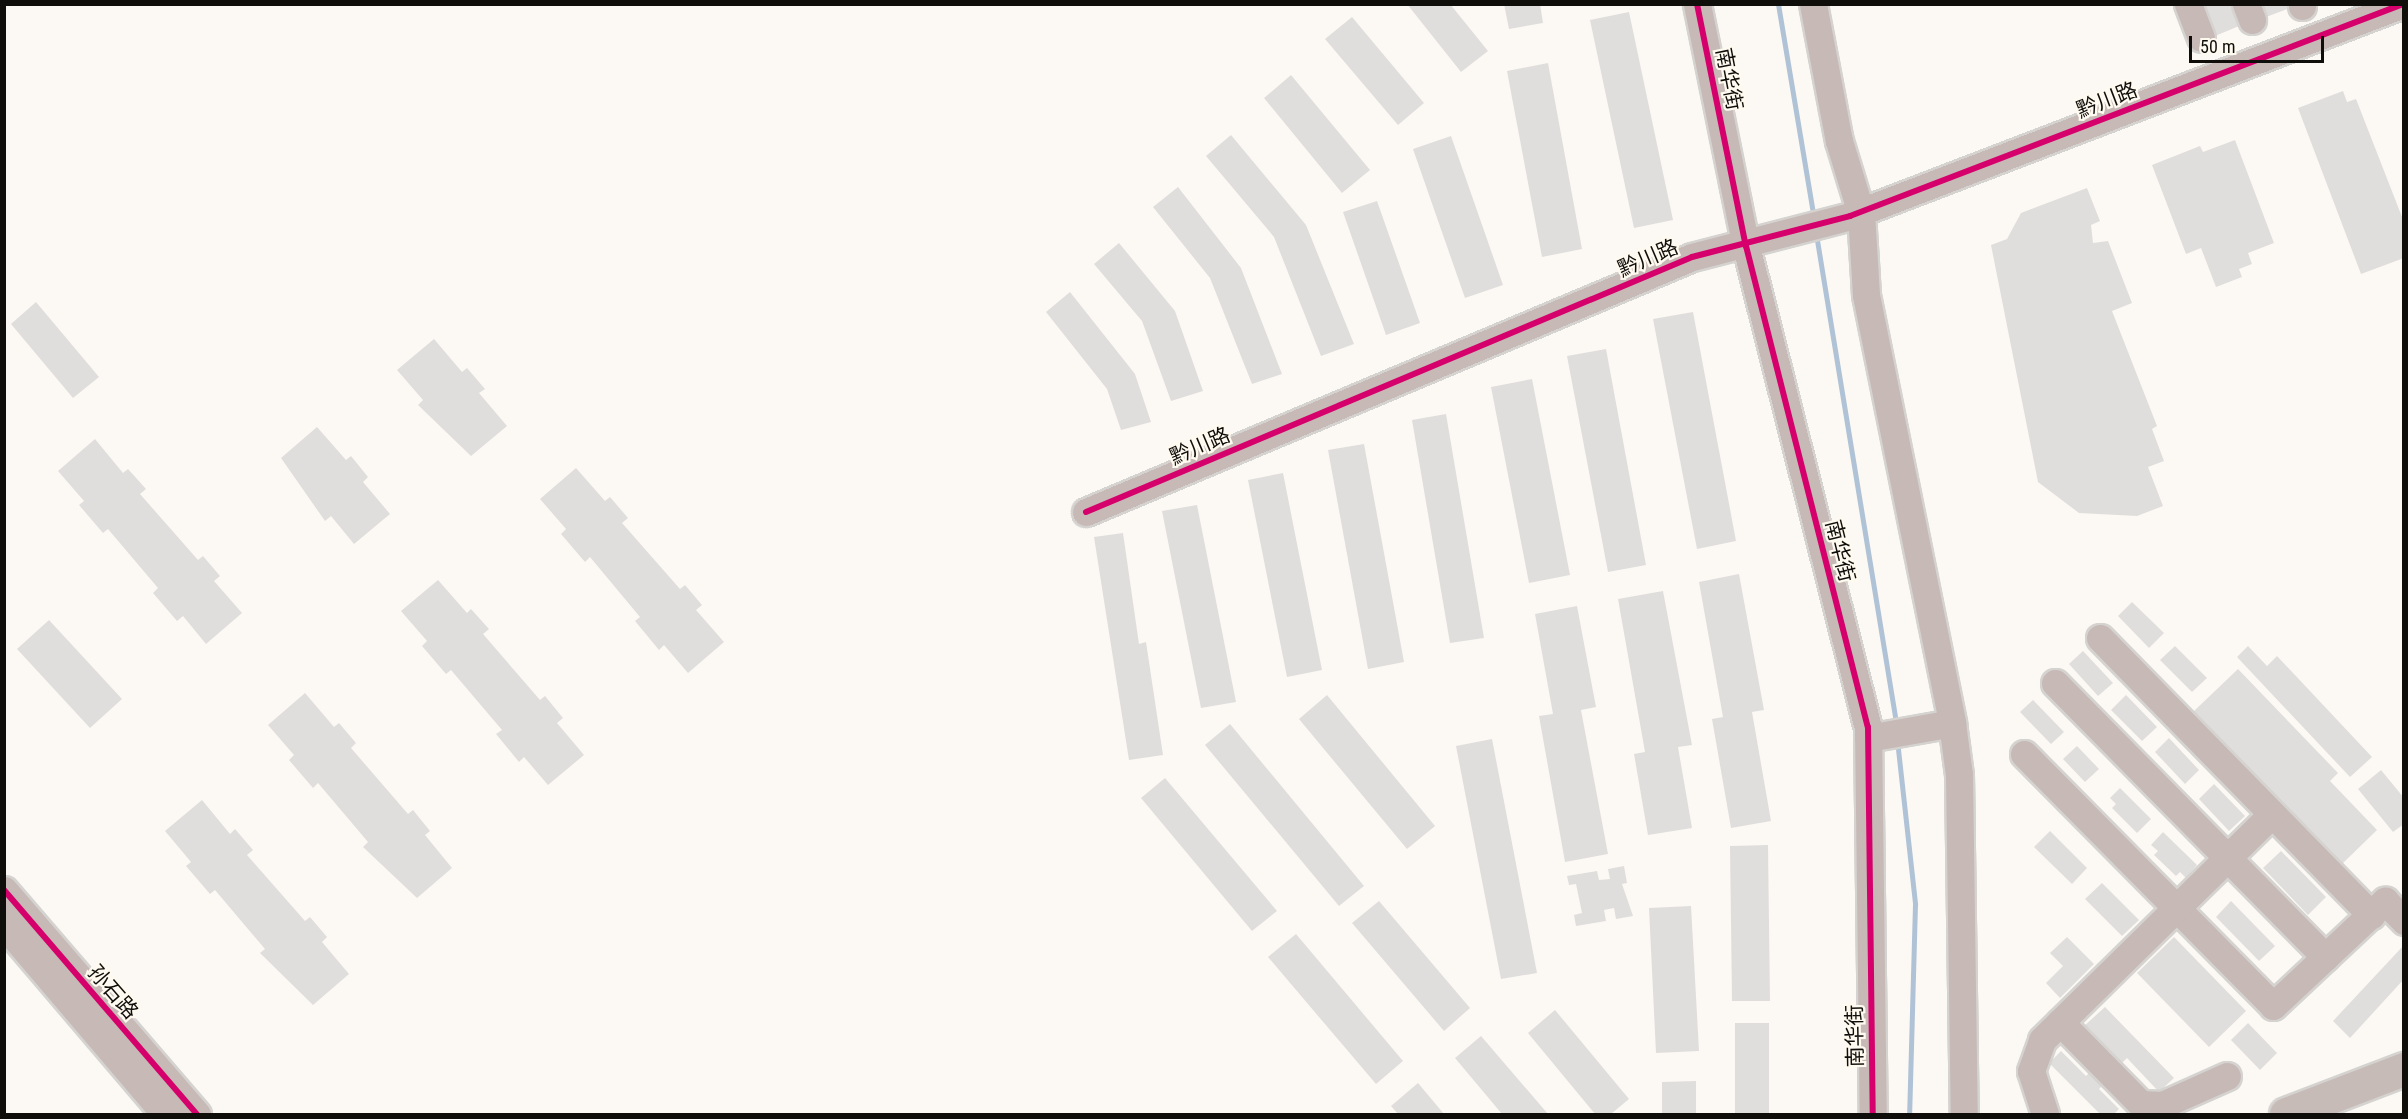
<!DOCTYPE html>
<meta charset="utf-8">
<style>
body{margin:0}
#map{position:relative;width:2408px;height:1119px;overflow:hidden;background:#fcf9f4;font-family:"Roboto Condensed","Noto Sans SC",sans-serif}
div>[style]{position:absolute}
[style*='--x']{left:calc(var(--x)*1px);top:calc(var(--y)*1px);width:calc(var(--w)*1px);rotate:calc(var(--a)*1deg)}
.stream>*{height:5px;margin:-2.5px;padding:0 2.5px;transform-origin:2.5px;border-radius:2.5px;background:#b0c2d6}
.building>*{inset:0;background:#e0dedd}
.roads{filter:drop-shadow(2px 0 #d5d3d0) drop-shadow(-2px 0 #d5d3d0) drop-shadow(0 2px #d5d3d0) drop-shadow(0 -2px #d5d3d0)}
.minor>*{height:27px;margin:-13.5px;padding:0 13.5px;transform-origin:13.5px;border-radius:13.5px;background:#c6b9b6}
.major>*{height:33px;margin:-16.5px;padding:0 16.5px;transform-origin:16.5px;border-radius:16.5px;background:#c7bbb7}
.cycleway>*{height:6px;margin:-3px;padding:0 3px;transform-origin:3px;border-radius:3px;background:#d6006c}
span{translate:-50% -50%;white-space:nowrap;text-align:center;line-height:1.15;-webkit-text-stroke:4.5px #fffaf0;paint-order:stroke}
.street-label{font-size:21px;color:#100e0b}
.frame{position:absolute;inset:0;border:6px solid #100e0b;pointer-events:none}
.scale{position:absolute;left:2189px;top:36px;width:135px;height:27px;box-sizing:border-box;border:3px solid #100e0b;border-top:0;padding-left:8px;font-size:18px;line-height:21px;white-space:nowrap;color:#100e0b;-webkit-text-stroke:4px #fffaf0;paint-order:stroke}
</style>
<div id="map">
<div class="stream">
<div style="--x:1778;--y:4;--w:218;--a:80.5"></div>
<div style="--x:1816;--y:234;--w:497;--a:80.7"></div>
<div style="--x:1897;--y:740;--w:165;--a:83.7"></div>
<div style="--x:1915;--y:904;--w:210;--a:91.6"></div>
</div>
<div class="building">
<div style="clip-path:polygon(1407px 4px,1450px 4px,1488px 51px,1461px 72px)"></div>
<div style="clip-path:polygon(1504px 4px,1540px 4px,1543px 23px,1509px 29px)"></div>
<div style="clip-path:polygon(2203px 4px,2231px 4px,2239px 26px,2215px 36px)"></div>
<div style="clip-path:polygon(2261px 4px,2289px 4px,2290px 8px,2266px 17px)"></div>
<div style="clip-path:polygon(1629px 12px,1673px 220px,1634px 228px,1590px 20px)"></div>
<div style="clip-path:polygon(1352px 17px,1424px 103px,1398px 125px,1325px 39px)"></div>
<div style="clip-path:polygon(1548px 63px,1582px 249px,1542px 257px,1507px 71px)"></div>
<div style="clip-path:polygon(1291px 75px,1370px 170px,1342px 193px,1264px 98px)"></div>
<div style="clip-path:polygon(2343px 91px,2347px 102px,2356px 99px,2404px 222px,2404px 258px,2361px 274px,2298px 108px)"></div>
<div style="clip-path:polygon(1231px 135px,1306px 225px,1354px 344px,1321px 356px,1274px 237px,1206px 156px)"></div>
<div style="clip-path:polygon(1451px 136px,1503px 285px,1465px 298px,1413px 149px)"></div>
<div style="clip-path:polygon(2235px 140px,2274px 243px,2248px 253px,2252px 264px,2239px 269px,2242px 277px,2216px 287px,2201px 248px,2186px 254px,2152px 165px,2200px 146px,2203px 152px)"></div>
<div style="clip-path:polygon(1178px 187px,1241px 268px,1282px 374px,1252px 384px,1210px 278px,1153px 207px)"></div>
<div style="clip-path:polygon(2087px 188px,2100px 221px,2091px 225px,2093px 243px,2108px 241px,2132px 303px,2112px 311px,2157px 426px,2152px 429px,2164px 461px,2148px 467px,2163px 506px,2137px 516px,2079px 513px,2038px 482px,1991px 245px,2007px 239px,2021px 213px)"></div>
<div style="clip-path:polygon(1377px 201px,1420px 323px,1386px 335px,1343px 212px)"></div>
<div style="clip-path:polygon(1119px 243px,1175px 311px,1203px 391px,1171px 401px,1142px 321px,1094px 264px)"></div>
<div style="clip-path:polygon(1070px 292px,1135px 374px,1151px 422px,1121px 430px,1107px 389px,1046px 312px)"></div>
<div style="clip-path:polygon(36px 302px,99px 377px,73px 398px,11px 324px)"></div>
<div style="clip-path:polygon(1693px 312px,1736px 541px,1697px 549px,1653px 319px)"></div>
<div style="clip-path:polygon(434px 339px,462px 372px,467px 368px,485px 389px,479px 393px,507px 426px,471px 456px,418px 405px,423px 400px,397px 370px)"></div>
<div style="clip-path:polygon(1606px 349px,1646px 565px,1608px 572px,1567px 356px)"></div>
<div style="clip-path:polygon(1532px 379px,1570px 575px,1529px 583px,1491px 387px)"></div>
<div style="clip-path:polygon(1446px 414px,1484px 638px,1450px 643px,1412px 420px)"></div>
<div style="clip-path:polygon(317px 427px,346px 460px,351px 456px,368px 477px,363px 482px,390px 514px,354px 544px,331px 516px,325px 521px,281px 458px)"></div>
<div style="clip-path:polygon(95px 439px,123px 473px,128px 469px,146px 489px,140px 494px,198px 560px,203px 556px,220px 576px,214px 581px,242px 613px,206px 644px,183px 616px,177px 621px,153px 593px,158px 588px,108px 529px,103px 533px,79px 505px,84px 501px,58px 471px)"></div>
<div style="clip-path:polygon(1364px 444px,1404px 662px,1368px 669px,1328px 450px)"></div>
<div style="clip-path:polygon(576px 468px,605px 501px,610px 497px,628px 518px,622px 523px,680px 589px,685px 585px,702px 605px,696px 610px,724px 642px,688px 673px,664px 645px,659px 650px,635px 621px,640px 617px,590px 557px,585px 562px,561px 534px,566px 529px,540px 499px)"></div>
<div style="clip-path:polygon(1283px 473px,1322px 670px,1287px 677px,1248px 480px)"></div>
<div style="clip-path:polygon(1197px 505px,1236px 702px,1201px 708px,1162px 511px)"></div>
<div style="clip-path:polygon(1123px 533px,1139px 644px,1146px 642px,1163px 755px,1129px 760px,1094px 537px)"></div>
<div style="clip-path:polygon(1739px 574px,1764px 710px,1752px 712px,1771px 821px,1731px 828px,1712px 719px,1723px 717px,1699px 582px)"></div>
<div style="clip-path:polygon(438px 580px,467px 613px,471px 609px,489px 629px,483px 634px,540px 700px,545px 696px,563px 718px,557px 723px,584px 755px,548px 785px,524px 757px,519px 762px,496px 734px,502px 730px,451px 670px,446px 674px,422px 646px,427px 641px,401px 611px)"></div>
<div style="clip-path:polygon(1663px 591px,1692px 745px,1678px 747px,1692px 828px,1648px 835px,1634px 754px,1645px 752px,1618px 599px)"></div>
<div style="clip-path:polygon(2132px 602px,2164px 633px,2149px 648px,2118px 616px)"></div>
<div style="clip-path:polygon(1577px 606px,1596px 707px,1581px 710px,1608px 854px,1565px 862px,1539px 716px,1553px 714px,1535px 614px)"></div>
<div style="clip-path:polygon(49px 620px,122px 699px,90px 728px,17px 649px)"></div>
<div style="clip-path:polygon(2175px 646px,2207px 678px,2192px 692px,2160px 660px)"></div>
<div style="clip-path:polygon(2248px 646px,2267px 666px,2277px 656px,2372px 757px,2350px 777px,2237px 657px)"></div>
<div style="clip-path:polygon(2083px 651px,2113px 683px,2098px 696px,2069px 664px)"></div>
<div style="clip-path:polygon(2238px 669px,2338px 773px,2330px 781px,2377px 830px,2341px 865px,2193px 712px)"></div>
<div style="clip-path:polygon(305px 693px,334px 727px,339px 723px,356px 743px,351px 748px,408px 814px,413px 810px,430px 831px,425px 835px,452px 868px,417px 898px,363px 847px,368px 842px,318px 783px,313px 788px,289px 760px,294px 755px,268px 725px)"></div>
<div style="clip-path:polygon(1327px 695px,1435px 826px,1407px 849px,1299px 719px)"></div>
<div style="clip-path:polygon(2126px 695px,2157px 727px,2142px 741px,2111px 710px)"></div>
<div style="clip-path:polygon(2033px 700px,2064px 732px,2051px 744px,2020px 712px)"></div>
<div style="clip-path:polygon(1230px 724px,1364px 886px,1339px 906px,1205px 745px)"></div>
<div style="clip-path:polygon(2169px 738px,2199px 770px,2185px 784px,2155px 752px)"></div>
<div style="clip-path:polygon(1492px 739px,1537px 973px,1501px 979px,1456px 746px)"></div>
<div style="clip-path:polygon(2077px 746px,2099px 769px,2085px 782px,2063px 759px)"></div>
<div style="clip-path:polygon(2381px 770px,2404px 798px,2404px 824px,2393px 832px,2358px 789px)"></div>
<div style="clip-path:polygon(1165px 778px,1277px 911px,1252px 931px,1141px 798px)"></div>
<div style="clip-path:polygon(2214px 784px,2245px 816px,2229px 831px,2199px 799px)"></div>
<div style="clip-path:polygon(2120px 788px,2151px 819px,2137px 833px,2112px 808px,2116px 804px,2110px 798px)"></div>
<div style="clip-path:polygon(202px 800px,230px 834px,235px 829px,253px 850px,247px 855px,305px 921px,310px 917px,327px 937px,322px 942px,349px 974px,313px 1005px,260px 953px,265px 949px,215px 890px,210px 894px,186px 866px,191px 862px,165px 831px)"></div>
<div style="clip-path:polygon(2050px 831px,2087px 868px,2072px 884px,2034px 847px)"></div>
<div style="clip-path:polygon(2163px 832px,2197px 865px,2186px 878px,2180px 872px,2176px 876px,2154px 855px,2158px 851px,2151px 845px)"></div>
<div style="clip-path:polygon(1768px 845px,1770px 1001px,1732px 1001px,1730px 846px)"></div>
<div style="clip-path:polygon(2281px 851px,2326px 897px,2308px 915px,2263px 868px)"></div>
<div style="clip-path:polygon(1624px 866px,1627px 883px,1622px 884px,1633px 916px,1616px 919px,1614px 908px,1604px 910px,1606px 921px,1576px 926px,1574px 915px,1582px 913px,1576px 884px,1569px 885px,1567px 876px,1597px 871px,1599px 880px,1610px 879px,1608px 869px)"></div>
<div style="clip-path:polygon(2102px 883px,2139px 920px,2122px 936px,2085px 899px)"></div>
<div style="clip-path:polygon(1379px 901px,1470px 1008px,1444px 1031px,1352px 923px)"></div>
<div style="clip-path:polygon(2231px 901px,2275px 946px,2259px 961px,2216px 917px)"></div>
<div style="clip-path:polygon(1691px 906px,1699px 1051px,1656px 1053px,1649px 908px)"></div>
<div style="clip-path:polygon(1296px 934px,1403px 1061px,1376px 1084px,1268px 957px)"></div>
<div style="clip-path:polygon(2067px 937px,2094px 964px,2060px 998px,2046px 983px,2063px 966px,2050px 953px)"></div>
<div style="clip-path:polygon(2174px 937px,2246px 1011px,2209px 1047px,2137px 973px)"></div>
<div style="clip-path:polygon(2404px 945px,2404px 979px,2350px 1038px,2333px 1021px)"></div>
<div style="clip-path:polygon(2105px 1007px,2174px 1078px,2159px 1092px,2127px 1058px,2120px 1065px,2083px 1027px)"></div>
<div style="clip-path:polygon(1555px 1010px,1629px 1099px,1611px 1114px,1595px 1114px,1528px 1033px)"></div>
<div style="clip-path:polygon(1735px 1023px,1769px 1023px,1769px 1114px,1735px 1114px)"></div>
<div style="clip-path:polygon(2248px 1023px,2277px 1053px,2260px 1070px,2231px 1040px)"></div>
<div style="clip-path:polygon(1481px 1036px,1548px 1114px,1502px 1114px,1455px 1058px)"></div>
<div style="clip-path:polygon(2061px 1051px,2086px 1076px,2093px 1069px,2106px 1082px,2099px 1089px,2119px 1109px,2114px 1114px,2100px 1114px,2049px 1063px)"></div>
<div style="clip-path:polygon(1696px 1081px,1696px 1114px,1662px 1114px,1662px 1082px)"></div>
<div style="clip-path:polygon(1418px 1083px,1444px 1114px,1398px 1114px,1391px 1106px)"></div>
</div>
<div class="roads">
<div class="minor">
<div style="--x:1697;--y:4;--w:247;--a:78.6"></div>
<div style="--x:1746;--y:246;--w:496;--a:75.8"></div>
<div style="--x:1868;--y:727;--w:387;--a:89.3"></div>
<div style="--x:1813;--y:4;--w:139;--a:79.3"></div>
<div style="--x:1839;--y:141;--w:75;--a:73"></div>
<div style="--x:1861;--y:213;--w:82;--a:86.5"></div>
<div style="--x:1866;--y:295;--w:437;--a:78.6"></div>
<div style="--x:1952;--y:723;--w:52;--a:82.3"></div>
<div style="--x:1959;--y:775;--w:339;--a:89.2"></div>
<div style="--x:2188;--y:4;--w:36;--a:69"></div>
<div style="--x:2246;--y:4;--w:17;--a:69"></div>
<div style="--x:2302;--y:4;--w:2;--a:90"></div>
<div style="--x:1086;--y:512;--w:657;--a:-22.82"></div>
<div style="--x:1692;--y:257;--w:163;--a:-14.5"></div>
<div style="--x:1850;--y:216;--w:592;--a:-20.97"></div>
<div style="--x:2100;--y:638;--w:388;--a:45.6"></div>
<div style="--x:2055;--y:683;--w:385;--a:45.4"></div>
<div style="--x:1868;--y:738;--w:85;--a:-10.1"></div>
<div style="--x:2024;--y:754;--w:354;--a:45.3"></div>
<div style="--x:2273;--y:1006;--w:154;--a:-43.2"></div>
<div style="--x:2385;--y:901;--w:28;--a:46"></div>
<div style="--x:4;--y:890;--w:296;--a:49.3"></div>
<div style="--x:4;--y:925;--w:248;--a:49.6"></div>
<div style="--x:2060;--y:1022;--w:115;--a:45.4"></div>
<div style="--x:2141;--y:1104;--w:21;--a:3"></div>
<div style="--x:2162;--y:1105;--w:71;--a:-24"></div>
<div style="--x:2045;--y:1114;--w:45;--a:-108"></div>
<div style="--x:2031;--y:1071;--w:33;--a:-70"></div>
<div style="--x:2042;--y:1040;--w:322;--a:-44.5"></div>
</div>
<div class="major">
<div style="--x:2286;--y:1114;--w:126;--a:-20.9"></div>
</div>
</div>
<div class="cycleway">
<div style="--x:1697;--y:4;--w:247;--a:78.6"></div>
<div style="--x:1746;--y:246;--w:496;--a:75.8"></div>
<div style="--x:1868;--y:727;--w:387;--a:89.3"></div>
<div style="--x:1086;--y:512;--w:657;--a:-22.82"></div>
<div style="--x:1692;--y:257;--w:163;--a:-14.5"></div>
<div style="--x:1850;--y:216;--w:592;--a:-20.97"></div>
<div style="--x:4;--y:890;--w:296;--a:49.3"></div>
</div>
<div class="street-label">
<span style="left:1729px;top:79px;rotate:79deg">南华街</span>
<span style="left:2107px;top:100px;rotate:-21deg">黔川路</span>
<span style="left:1648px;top:258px;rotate:-23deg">黔川路</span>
<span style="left:1200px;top:446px;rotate:-23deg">黔川路</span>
<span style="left:1840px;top:551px;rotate:76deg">南华街</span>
<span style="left:113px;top:992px;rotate:49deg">孙石路</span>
<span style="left:1855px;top:1036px;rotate:-91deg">南华街</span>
</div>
<div class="frame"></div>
<div class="scale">50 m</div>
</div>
